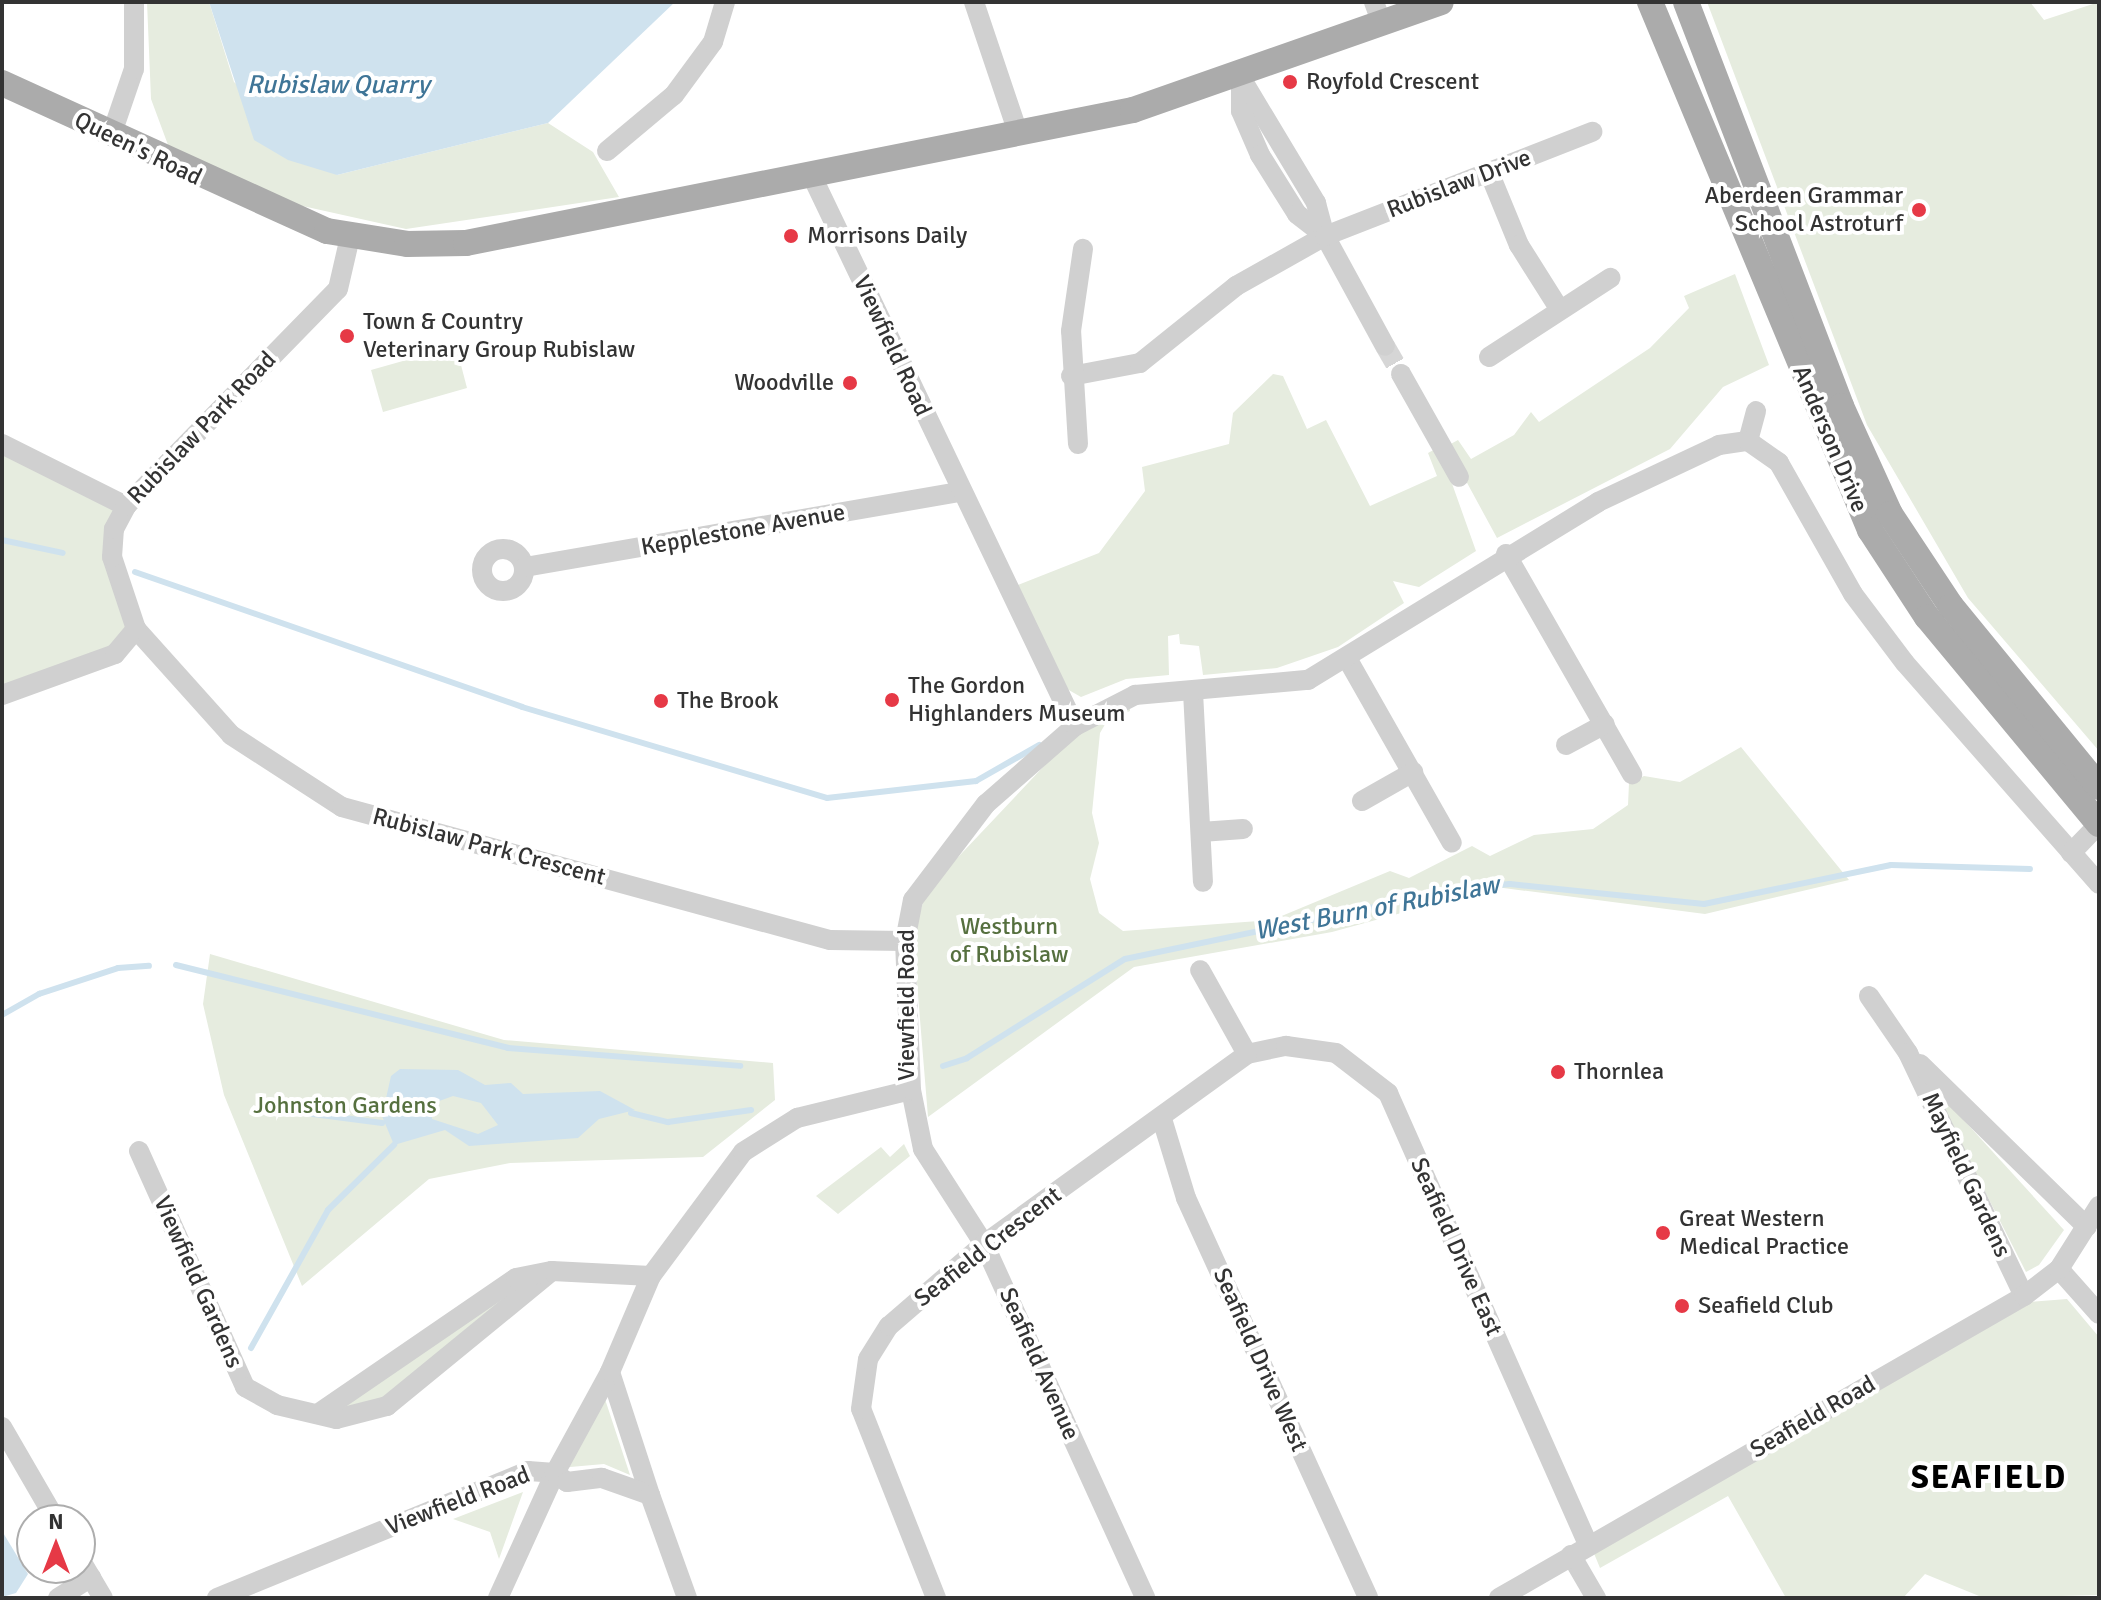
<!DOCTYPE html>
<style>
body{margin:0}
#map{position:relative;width:2101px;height:1600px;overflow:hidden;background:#fff;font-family:Signika,sans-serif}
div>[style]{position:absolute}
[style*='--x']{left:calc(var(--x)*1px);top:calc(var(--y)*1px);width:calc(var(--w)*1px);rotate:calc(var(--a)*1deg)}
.green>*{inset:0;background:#e6ecdf}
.water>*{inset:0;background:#cfe2ee}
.stream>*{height:6px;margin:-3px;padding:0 3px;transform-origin:3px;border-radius:3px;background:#cfe2ee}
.minor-tunnel>*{height:20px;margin-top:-10px;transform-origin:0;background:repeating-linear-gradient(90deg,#d6d6d6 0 20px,transparent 0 30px)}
.minor>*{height:20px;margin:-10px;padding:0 10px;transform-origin:10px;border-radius:10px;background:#d0d0d0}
.minor>.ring{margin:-10px;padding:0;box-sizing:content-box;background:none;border:20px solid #d0d0d0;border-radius:50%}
.major>*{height:26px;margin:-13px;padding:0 13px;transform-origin:13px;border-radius:13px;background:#ababab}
.dots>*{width:22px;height:22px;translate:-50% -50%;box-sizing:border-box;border:4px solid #fff;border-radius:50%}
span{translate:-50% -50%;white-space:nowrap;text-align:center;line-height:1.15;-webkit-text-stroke:8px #fff;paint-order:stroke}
.poi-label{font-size:24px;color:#333}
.left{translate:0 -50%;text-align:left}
.right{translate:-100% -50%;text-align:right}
.street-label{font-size:24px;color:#333}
.park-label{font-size:24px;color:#56703f}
.water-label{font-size:26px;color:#3f7597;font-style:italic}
.district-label{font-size:32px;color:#000;font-weight:700;letter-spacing:2px}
.frame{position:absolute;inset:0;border:4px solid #333;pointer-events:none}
.north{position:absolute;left:16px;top:1504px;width:80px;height:80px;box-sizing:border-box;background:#fff;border:2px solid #adadad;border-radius:50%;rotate:0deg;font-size:22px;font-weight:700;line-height:32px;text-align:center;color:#333}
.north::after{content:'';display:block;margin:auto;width:28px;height:36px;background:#e63946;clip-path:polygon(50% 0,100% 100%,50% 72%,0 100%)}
</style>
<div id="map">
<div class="green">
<div style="clip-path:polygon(147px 2px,209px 2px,234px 82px,337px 175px,548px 123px,593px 152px,619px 197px,406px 229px,289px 203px,171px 153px,151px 99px)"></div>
<div style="clip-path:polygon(1707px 2px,2030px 2px,2044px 20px,2099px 2px,2099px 751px,1968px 598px,1867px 425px)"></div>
<div style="clip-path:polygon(1735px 274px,1769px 365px,1723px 387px,1670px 449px,1497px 538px,1447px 446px,1458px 440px,1471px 459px,1514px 435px,1531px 412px,1539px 422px,1650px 348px,1689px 308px,1684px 296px)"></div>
<div style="clip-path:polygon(456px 346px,467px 388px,383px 412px,371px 370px)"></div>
<div style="clip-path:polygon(1273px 374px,1283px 376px,1307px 429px,1326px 420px,1370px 506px,1437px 476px,1428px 453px,1439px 447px,1476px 551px,1419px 587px,1393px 581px,1404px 603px,1338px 647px,1277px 668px,1203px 675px,1199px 646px,1180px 644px,1179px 634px,1168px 636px,1169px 675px,1126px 679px,1081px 697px,1060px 685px,1010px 588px,1099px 553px,1145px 491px,1142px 467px,1229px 444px,1233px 413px)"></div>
<div style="clip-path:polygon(2px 444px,126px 506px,114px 529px,136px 629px,115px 654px,2px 695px)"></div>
<div style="clip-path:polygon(1130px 697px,1130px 711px,1107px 721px,1100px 733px,1092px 813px,1099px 843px,1090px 879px,1099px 913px,1123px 931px,1272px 920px,1390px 871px,1409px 878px,1472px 846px,1490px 856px,1534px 835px,1593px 829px,1628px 805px,1629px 783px,1644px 776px,1680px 782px,1741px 747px,1849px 880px,1705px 914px,1496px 887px,1332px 932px,1134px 967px,928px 1117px,913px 934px,927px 890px,1080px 728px)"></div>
<div style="clip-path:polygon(210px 954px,504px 1040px,773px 1063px,775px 1100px,703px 1157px,510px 1163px,429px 1179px,302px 1286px,224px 1095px,203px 1004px)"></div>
<div style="clip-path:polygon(1929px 1082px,2064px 1230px,2039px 1265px,2026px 1272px)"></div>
<div style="clip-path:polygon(904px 1144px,910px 1156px,838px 1214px,816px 1196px,881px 1147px,890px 1157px)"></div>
<div style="clip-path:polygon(552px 1271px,387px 1406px,339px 1406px,486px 1293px)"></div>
<div style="clip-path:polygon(2067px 1299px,2099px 1337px,2099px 1595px,1984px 1598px,1925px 1574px,1903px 1598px,1786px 1598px,1728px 1496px,1600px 1568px,1593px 1551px,2028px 1302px)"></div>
<div style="clip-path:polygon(601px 1387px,630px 1475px,604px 1464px,559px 1468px)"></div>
<div style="clip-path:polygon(523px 1492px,499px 1559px,490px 1532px,453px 1519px)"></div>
</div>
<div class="water">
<div style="clip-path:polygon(209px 2px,675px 2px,548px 123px,337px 175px,288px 160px,254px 140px)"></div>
<div style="clip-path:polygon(evenodd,400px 1069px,458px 1070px,485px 1085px,511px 1083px,523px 1094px,600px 1091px,635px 1110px,599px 1119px,578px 1138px,469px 1146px,445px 1130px,394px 1145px,382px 1116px,391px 1076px,400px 1069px,453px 1096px,481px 1103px,498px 1125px,478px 1134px,432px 1119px,431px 1104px,453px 1096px)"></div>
<div style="clip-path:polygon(2px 1531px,28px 1574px,16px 1593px,2px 1597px)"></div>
</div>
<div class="stream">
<div style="--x:2;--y:540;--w:62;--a:12"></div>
<div style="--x:135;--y:572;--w:410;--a:19.2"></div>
<div style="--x:522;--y:707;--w:318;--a:16.6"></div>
<div style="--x:827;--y:798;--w:150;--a:-6.5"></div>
<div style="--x:976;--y:781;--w:73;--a:-29.7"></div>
<div style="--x:176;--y:965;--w:342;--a:14"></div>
<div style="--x:508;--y:1048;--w:233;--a:4.4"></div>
<div style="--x:2;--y:1015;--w:43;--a:-29.6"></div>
<div style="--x:39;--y:994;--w:83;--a:-18.2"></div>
<div style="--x:118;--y:968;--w:31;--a:-4"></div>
<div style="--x:943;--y:1066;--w:25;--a:-18"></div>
<div style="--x:967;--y:1058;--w:186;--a:-32.1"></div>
<div style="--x:1125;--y:959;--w:348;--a:-11.8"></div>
<div style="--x:1466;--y:888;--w:44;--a:-5.2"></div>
<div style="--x:1510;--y:884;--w:195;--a:5.9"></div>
<div style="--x:1704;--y:904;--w:191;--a:-11.8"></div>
<div style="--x:1891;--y:865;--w:139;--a:1.6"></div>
<div style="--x:282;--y:1110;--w:101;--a:7.4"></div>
<div style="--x:631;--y:1113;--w:38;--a:14"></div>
<div style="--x:668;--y:1122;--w:84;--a:-8.2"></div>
<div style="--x:251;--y:1348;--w:158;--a:-60.8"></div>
<div style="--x:328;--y:1210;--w:93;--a:-44.6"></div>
</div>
<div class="minor-tunnel">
<div style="--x:1385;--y:346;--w:32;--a:60"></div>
</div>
<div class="minor">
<div style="--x:974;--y:2;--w:138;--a:71.4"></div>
<div style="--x:1374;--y:2;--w:23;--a:70"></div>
<div style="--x:1241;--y:78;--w:146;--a:59"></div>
<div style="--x:1316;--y:203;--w:34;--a:75"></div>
<div style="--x:1325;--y:236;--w:125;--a:61.4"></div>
<div style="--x:1241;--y:78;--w:33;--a:90"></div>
<div style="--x:1241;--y:111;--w:48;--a:66.6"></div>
<div style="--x:1260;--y:155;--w:70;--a:57.9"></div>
<div style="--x:1297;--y:214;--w:36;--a:38"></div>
<div style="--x:111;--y:136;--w:71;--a:-71.1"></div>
<div style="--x:134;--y:69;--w:67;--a:-90"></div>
<div style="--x:607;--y:151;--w:87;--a:-39.9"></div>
<div style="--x:674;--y:95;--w:66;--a:-53.7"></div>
<div style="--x:713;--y:42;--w:42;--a:-73.3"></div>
<div style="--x:1489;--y:172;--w:79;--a:67.7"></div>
<div style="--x:1519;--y:245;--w:73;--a:57.8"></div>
<div style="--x:1489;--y:357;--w:145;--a:-33.1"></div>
<div style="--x:1401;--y:374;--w:118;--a:60.6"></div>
<div style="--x:1071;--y:376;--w:70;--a:-10.7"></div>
<div style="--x:1140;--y:363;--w:123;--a:-38.7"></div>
<div style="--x:1236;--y:286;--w:102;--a:-29.3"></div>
<div style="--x:1325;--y:236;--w:287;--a:-21.3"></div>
<div style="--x:1748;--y:441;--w:31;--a:-75"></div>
<div style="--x:2;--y:444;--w:139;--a:26.6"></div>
<div style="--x:1078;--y:444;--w:113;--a:-93.5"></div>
<div style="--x:1071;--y:331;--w:83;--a:-81.7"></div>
<div class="ring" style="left:482px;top:549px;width:22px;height:22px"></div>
<div style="--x:1506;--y:554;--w:254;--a:60.2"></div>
<div style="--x:525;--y:567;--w:441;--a:-9.8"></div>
<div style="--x:136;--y:629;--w:142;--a:48.1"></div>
<div style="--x:231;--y:735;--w:132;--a:33"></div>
<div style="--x:342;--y:807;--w:506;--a:15.25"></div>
<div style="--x:830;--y:940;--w:75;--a:0.8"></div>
<div style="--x:1348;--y:660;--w:210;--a:60.4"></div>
<div style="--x:1193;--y:692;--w:190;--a:87"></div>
<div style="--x:2;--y:695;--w:120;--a:-19.9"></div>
<div style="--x:115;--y:654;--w:33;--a:-50"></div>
<div style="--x:136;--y:629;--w:76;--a:-108.4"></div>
<div style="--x:112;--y:557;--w:28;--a:-86"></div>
<div style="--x:114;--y:529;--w:26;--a:-62"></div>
<div style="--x:126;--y:506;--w:303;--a:-45.7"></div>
<div style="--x:338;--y:289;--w:53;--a:-77"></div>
<div style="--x:1075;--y:726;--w:68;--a:-27.3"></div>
<div style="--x:1135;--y:695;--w:174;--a:-5"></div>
<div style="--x:1308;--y:680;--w:340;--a:-31.5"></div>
<div style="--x:1598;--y:502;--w:134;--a:-25.2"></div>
<div style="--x:1719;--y:445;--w:29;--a:-8"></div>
<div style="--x:1748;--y:441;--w:38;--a:35"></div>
<div style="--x:1779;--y:463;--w:150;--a:60.5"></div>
<div style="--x:1853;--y:594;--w:86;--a:53"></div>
<div style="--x:1905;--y:663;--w:294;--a:48.7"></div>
<div style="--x:1566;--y:745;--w:44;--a:-28.3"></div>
<div style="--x:1362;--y:801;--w:59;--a:-29.6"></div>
<div style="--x:1201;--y:832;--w:42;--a:-4.1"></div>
<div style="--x:2071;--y:853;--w:40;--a:-46"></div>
<div style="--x:1869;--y:996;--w:69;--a:55.6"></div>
<div style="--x:1908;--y:1053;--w:269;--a:64.5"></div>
<div style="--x:1247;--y:1054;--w:40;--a:-12"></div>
<div style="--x:1286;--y:1046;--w:50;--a:8"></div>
<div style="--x:1336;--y:1053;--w:66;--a:37.6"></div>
<div style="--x:1388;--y:1093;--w:494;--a:66.1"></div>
<div style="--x:1920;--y:1064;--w:233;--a:44.3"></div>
<div style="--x:911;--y:1090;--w:60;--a:78.5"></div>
<div style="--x:923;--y:1149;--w:113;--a:57.3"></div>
<div style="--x:984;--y:1244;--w:389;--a:65.5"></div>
<div style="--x:1162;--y:1119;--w:83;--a:73.1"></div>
<div style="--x:1186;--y:1198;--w:439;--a:65.5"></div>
<div style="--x:139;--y:1151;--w:259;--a:65.8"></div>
<div style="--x:245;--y:1387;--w:37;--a:29"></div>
<div style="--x:277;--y:1405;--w:61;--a:13.3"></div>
<div style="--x:336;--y:1419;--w:53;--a:-14.3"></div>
<div style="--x:387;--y:1406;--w:213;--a:-39.3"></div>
<div style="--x:2059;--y:1269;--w:60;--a:48.4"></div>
<div style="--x:610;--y:1372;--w:129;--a:72"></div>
<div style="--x:319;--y:1413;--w:239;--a:-34.4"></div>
<div style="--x:516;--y:1278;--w:37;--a:-11"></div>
<div style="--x:552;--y:1271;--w:99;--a:2.9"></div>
<div style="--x:2;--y:1427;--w:108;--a:59.9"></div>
<div style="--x:1571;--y:1555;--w:50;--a:59.8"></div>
<div style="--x:80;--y:1559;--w:45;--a:59.5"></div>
<div style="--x:58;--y:1598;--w:39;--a:-32"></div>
<div style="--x:217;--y:1598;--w:336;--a:-22.2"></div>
<div style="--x:528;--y:1471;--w:27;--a:4"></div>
<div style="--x:555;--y:1473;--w:115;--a:-61.4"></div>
<div style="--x:610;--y:1372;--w:104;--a:-66.9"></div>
<div style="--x:651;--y:1276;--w:154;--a:-53.4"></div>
<div style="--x:743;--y:1152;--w:64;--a:-32.2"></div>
<div style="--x:797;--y:1118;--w:117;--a:-13.8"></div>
<div style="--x:911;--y:1090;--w:149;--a:-92.3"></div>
<div style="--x:905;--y:941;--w:42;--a:-79"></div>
<div style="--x:913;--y:900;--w:121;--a:-52.8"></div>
<div style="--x:986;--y:804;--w:118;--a:-41.2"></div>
<div style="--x:1075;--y:726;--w:610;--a:-115.56"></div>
<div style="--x:498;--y:1598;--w:137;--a:-65.5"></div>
<div style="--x:555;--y:1473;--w:15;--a:37"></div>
<div style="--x:567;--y:1482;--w:35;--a:-7"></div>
<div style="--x:602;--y:1478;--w:51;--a:19.5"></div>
<div style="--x:650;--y:1495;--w:109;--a:70.2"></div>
<div style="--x:936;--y:1598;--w:203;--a:-111.6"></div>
<div style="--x:861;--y:1409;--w:50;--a:-82"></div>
<div style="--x:868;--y:1359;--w:39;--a:-58"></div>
<div style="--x:889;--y:1326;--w:125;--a:-40.8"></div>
<div style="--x:984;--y:1244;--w:324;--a:-35.8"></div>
<div style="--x:1247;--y:1054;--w:96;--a:-119.2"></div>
<div style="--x:1499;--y:1598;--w:606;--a:-29.91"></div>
<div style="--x:2024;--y:1296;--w:44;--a:-37.6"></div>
<div style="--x:2059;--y:1269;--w:75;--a:-57.6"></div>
</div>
<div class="major">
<div style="--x:1650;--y:2;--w:572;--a:67.38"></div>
<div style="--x:1870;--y:530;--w:104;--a:56.8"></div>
<div style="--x:1927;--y:617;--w:269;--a:50.3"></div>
<div style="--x:1686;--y:2;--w:433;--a:69"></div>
<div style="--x:1841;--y:406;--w:119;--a:65.6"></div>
<div style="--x:1890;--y:514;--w:110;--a:56.5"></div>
<div style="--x:1951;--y:606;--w:234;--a:50.7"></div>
<div style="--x:2;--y:83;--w:357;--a:24.5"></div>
<div style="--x:327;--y:231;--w:81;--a:9.2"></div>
<div style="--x:407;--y:244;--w:59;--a:-1"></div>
<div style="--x:466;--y:243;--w:680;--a:-11.28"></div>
<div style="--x:1133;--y:110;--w:326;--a:-19.3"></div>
</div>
<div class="dots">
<div style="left:1290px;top:82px;background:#e63946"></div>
<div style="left:1919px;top:210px;background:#e63946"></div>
<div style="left:791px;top:236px;background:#e63946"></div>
<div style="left:347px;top:336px;background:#e63946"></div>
<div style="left:850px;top:383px;background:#e63946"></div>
<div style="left:892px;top:700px;background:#e63946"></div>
<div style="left:661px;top:701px;background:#e63946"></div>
<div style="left:1558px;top:1072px;background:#e63946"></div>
<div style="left:1663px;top:1233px;background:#e63946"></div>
<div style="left:1682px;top:1306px;background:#e63946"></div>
</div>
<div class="poi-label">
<span class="left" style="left:1306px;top:82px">Royfold Crescent</span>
<span class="right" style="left:1903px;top:210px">Aberdeen Grammar<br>School Astroturf</span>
<span class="left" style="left:807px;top:236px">Morrisons Daily</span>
<span class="left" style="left:363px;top:336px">Town &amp; Country<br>Veterinary Group Rubislaw</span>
<span class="right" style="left:834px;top:383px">Woodville</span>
<span class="left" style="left:908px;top:700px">The Gordon<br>Highlanders Museum</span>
<span class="left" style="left:677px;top:701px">The Brook</span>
<span class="left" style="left:1574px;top:1072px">Thornlea</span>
<span class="left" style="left:1679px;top:1233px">Great Western<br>Medical Practice</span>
<span class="left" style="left:1698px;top:1306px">Seafield Club</span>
</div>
<div class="street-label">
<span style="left:138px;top:149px;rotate:26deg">Queen's Road</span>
<span style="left:1459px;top:184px;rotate:-21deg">Rubislaw Drive</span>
<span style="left:892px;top:346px;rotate:65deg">Viewfield Road</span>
<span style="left:202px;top:428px;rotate:-46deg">Rubislaw Park Road</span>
<span style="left:1830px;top:439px;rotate:67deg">Anderson Drive</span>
<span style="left:743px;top:530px;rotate:-10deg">Kepplestone Avenue</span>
<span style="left:489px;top:847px;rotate:15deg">Rubislaw Park Crescent</span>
<span style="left:907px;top:1005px;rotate:-90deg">Viewfield Road</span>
<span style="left:1966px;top:1175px;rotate:65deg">Mayfield Gardens</span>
<span style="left:988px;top:1247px;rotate:-38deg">Seafield Crescent</span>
<span style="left:1456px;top:1247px;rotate:66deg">Seafield Drive East</span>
<span style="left:198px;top:1282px;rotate:66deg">Viewfield Gardens</span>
<span style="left:1260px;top:1360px;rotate:66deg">Seafield Drive West</span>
<span style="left:1039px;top:1364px;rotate:66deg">Seafield Avenue</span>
<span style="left:1813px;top:1417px;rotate:-30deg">Seafield Road</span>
<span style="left:458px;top:1501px;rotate:-21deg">Viewfield Road</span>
</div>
<div class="park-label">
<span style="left:1009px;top:941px">Westburn<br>of Rubislaw</span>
<span style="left:345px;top:1106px">Johnston Gardens</span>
</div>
<div class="water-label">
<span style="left:338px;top:86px">Rubislaw Quarry</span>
<span style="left:1377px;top:909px;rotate:-11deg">West Burn of Rubislaw</span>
</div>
<div class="district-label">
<span style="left:1989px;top:1478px">SEAFIELD</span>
</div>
<div class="frame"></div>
<div class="north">N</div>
</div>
